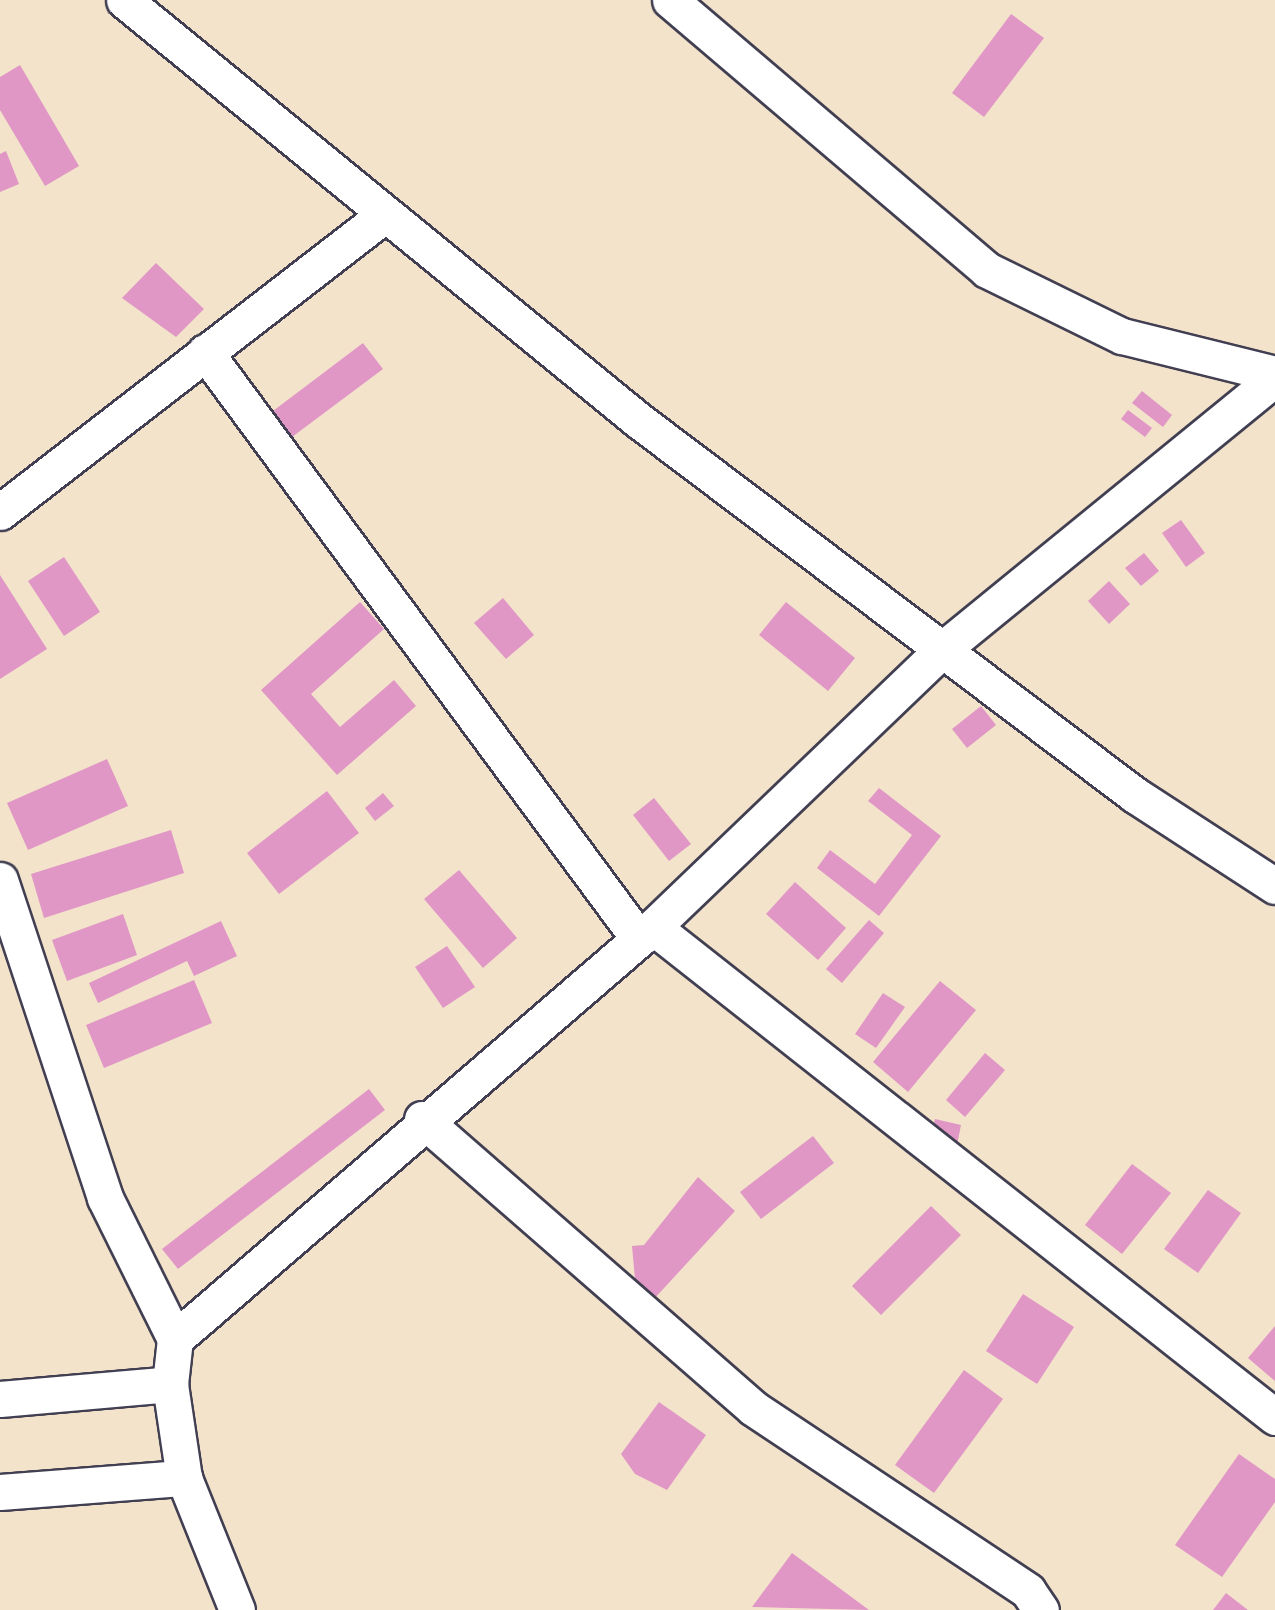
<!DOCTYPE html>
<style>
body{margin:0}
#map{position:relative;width:1275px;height:1610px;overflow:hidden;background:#f3e3cb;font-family:"Sorts Mill Goudy",serif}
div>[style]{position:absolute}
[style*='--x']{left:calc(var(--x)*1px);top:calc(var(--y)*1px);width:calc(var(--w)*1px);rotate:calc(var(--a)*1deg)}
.building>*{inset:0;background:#e097c5}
.roads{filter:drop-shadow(2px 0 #413f51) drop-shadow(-2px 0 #413f51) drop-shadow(0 2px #413f51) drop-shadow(0 -2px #413f51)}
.minor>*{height:35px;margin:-17.5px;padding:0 17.5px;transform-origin:17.5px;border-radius:17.5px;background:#fff}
span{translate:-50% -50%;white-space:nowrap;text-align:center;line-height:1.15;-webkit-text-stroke:8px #f6f6f2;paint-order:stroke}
</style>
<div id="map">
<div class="building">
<div style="clip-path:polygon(1011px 14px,1044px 38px,984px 117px,952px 93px)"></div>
<div style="clip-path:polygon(20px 65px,79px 166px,45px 186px,0 110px,0 77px)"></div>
<div style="clip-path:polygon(6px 151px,19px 184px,0 192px,0 154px)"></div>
<div style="clip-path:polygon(156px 263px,204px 309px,176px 337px,122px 298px)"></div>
<div style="clip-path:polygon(363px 343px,383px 369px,288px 440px,269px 414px)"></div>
<div style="clip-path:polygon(1142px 391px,1172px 415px,1163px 427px,1132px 403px)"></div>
<div style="clip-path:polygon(1128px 410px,1152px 428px,1145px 437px,1121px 419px)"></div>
<div style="clip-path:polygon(1181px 520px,1205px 553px,1186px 567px,1162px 533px)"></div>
<div style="clip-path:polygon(1144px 553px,1159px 571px,1141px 586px,1125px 568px)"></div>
<div style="clip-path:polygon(64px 557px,100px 612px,64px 636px,28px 581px)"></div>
<div style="clip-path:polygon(0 575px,47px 649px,0 679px)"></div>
<div style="clip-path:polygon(1109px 581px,1130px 604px,1109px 624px,1088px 601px)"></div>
<div style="clip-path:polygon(503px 598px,534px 635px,506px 659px,474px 623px)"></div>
<div style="clip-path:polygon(360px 602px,384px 629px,311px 694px,340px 727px,394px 680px,416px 706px,337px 775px,261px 690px)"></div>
<div style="clip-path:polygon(786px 602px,855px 658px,828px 691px,759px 635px)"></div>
<div style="clip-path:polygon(981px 706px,996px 725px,967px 748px,952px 729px)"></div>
<div style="clip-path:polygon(107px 759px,128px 806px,28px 850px,7px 803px)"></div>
<div style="clip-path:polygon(879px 788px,941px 836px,879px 916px,817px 868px,830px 850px,875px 884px,912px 835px,868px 801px)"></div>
<div style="clip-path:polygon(327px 791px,359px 833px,279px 894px,247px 853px)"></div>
<div style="clip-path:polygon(383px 793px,394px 806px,375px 821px,365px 808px)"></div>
<div style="clip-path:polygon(654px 798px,691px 844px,669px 861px,633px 815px)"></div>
<div style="clip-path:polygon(171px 830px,184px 873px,44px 918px,31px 874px)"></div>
<div style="clip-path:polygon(459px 870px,517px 938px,483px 968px,424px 899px)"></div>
<div style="clip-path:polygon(795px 882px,846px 928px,818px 960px,766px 914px)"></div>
<div style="clip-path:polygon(123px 914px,137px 955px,67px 981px,52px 940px)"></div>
<div style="clip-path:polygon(869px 920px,884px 933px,842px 983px,826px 969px)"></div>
<div style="clip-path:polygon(221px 921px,237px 956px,194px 976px,187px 961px,98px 1003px,89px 983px)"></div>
<div style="clip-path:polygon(447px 946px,475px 987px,443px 1008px,415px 967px)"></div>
<div style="clip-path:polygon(194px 980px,212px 1023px,104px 1068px,86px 1025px)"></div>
<div style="clip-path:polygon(940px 981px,976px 1010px,908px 1092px,873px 1062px)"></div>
<div style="clip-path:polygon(883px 993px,905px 1007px,876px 1048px,855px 1034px)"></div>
<div style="clip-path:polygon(985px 1053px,1005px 1070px,965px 1117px,946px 1100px)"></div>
<div style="clip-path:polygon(369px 1089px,385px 1110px,178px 1269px,162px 1249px)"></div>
<div style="clip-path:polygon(935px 1119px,961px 1125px,956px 1150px,929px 1144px)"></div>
<div style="clip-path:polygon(813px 1136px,834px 1163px,761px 1219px,740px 1192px)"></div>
<div style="clip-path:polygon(1132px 1164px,1171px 1193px,1122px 1254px,1085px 1225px)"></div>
<div style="clip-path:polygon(698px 1177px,735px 1211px,654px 1299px,635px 1279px,632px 1246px,644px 1245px)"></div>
<div style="clip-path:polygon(1208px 1190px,1241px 1213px,1198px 1273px,1164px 1249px)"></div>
<div style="clip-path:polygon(931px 1206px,961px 1235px,881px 1315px,852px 1286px)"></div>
<div style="clip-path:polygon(1023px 1294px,1074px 1327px,1037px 1384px,986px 1351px)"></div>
<div style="clip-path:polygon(1275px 1326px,1275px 1381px,1248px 1358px)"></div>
<div style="clip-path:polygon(964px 1370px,1003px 1399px,934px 1493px,895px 1465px)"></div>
<div style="clip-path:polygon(659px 1402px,706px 1435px,667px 1490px,635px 1474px,621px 1454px)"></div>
<div style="clip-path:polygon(1239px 1454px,1275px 1479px,1275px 1502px,1222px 1577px,1175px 1545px)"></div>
<div style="clip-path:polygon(792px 1553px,869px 1610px,752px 1607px)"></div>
<div style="clip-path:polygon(1226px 1593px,1248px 1610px,1213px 1610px)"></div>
</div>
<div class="roads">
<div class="minor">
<div style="--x:124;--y:0;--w:664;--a:39.25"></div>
<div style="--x:638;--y:420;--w:623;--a:37.04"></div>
<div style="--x:1135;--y:795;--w:167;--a:33"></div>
<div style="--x:670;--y:0;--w:416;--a:40.4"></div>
<div style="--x:987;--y:270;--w:150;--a:26.1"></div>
<div style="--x:1122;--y:336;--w:158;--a:13.9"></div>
<div style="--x:205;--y:352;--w:730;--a:53.52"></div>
<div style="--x:0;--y:512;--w:484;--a:-37.7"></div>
<div style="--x:0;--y:880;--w:335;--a:71.7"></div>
<div style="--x:105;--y:1198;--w:157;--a:63.6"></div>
<div style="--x:653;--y:927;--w:792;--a:38.23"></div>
<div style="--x:422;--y:1119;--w:439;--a:41.1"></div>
<div style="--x:753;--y:1408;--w:330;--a:33.6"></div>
<div style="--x:1028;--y:1591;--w:23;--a:56"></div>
<div style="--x:0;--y:1399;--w:171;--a:-5"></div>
<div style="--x:0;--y:1492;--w:185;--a:-4.4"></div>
<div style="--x:237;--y:1610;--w:142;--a:-111.9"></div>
<div style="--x:184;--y:1478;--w:95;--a:-98.5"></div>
<div style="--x:170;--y:1384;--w:45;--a:-83.7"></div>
<div style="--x:175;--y:1339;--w:631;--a:-40.76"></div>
<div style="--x:653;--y:927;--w:402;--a:-43.8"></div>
<div style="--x:943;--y:649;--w:429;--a:-39.2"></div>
</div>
</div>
</div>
